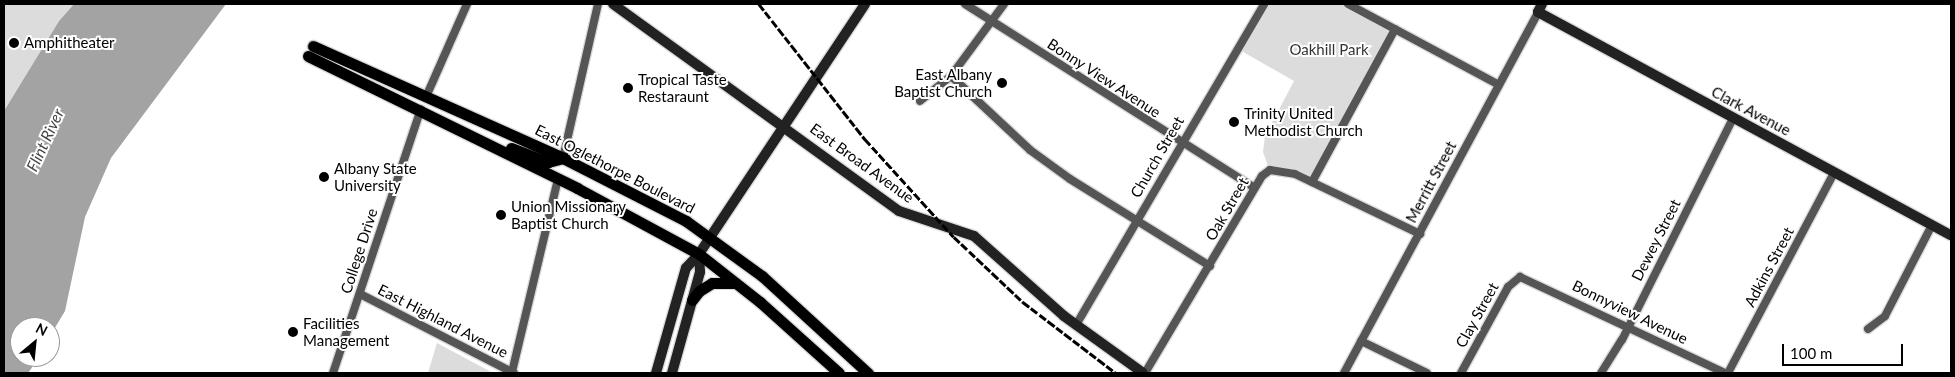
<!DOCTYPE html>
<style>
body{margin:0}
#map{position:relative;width:1955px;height:377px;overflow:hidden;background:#fff;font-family:Lato,sans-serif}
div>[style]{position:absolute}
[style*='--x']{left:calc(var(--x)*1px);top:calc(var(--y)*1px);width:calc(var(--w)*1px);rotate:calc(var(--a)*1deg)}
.green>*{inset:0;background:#dcdcdc}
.water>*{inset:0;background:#a3a3a3}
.roads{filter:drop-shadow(1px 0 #dbdbdb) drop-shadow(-1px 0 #dbdbdb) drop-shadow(0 1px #dbdbdb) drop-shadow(0 -1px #dbdbdb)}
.street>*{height:8px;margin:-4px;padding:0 4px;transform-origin:4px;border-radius:4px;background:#555}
.secondary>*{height:10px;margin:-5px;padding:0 5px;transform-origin:5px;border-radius:5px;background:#222}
.primary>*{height:11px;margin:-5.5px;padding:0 5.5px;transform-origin:5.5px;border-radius:5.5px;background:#000}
.rail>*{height:2.5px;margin-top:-1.25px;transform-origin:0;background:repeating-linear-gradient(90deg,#000 0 8px,transparent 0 10.5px)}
.dots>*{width:14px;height:14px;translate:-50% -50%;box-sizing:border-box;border:2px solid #fff;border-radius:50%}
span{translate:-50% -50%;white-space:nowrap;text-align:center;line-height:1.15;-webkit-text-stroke:4px #fff;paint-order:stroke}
.poi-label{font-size:15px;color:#000}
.left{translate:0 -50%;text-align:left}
.right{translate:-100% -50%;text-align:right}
.park-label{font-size:15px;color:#333}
.street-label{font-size:15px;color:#000}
.water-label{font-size:16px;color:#444;font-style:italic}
.frame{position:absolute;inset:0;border:5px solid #000;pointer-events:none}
.north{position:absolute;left:10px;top:317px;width:50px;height:50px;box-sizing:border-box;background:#fff;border:1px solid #999;border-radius:50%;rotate:28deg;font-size:14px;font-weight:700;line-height:20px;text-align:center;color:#000}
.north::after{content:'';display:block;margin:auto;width:18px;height:22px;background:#000;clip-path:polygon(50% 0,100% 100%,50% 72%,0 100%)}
.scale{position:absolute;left:1782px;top:344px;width:121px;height:22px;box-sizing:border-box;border:2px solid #000;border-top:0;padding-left:6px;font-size:15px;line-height:18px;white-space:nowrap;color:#000;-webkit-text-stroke:4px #fff;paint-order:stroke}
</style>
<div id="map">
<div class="green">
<div style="clip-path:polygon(4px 4px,74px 4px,59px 21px,4px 111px)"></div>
<div style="clip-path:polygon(1265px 4px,1346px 4px,1394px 30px,1311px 179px,1281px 168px,1269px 169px,1263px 152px,1265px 136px,1294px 81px,1238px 49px)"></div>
<div style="clip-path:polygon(437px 343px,493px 373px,428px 373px)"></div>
</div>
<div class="water">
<div style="clip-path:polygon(74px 4px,226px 4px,111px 158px,85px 217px,65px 311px,50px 336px,50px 327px,20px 327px,20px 357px,38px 357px,31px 369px,28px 373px,4px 373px,4px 111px,59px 21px)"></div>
</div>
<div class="roads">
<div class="street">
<div style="--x:965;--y:4;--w:343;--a:32.4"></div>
<div style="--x:1348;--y:4;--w:171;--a:28.2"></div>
<div style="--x:951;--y:76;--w:108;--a:43.1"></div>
<div style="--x:1030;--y:150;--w:49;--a:35.9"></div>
<div style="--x:1070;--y:179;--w:165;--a:31.9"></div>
<div style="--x:426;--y:97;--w:102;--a:-66.2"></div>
<div style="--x:920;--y:101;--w:40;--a:-39"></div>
<div style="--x:951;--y:76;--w:89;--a:-53.6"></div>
<div style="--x:563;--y:158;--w:158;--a:-77.2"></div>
<div style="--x:1312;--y:182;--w:174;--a:-61.5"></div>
<div style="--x:360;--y:294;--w:173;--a:27.2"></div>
<div style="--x:1076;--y:325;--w:372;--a:-59.6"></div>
<div style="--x:1868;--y:329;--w:21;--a:-37"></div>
<div style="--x:1885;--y:316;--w:102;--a:-62.7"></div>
<div style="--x:1361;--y:341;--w:73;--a:25.9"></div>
<div style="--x:512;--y:372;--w:198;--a:-76.6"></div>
<div style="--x:333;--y:373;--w:278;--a:-71.6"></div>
<div style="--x:1145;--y:373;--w:229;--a:-59.3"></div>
<div style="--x:1262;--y:176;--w:10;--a:-37"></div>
<div style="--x:1270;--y:170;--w:25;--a:9"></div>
<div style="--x:1295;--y:174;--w:139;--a:25.6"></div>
<div style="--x:1344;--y:373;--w:410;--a:-61.7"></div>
<div style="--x:1461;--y:373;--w:98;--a:-61.3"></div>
<div style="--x:1508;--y:287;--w:16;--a:-40"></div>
<div style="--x:1520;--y:277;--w:226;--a:25.1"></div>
<div style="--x:1601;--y:373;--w:39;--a:-58"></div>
<div style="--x:1622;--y:340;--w:248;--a:-63.4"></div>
<div style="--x:1728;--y:373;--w:226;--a:-62.1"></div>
</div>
<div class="secondary">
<div style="--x:613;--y:4;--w:353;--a:35.9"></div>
<div style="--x:899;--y:211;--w:79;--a:18.4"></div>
<div style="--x:974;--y:236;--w:120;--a:41.6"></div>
<div style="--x:1064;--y:316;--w:97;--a:35.8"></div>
<div style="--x:1542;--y:4;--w:9;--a:117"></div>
<div style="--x:1538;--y:12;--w:469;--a:28.4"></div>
<div style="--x:656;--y:373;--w:109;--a:-74.1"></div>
<div style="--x:686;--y:268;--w:19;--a:-47"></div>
<div style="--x:699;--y:254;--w:300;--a:-56.4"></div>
<div style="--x:672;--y:373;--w:105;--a:-74.5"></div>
<div style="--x:700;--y:272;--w:18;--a:-93"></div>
</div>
<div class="primary">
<div style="--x:313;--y:46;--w:274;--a:24.1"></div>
<div style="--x:563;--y:158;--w:138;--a:27.1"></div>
<div style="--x:686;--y:221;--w:94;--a:35.9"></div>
<div style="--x:762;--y:276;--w:144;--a:42.5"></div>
<div style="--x:308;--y:56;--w:300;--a:26.1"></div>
<div style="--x:577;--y:188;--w:139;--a:28.4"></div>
<div style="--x:699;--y:254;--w:78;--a:38.2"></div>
<div style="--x:760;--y:302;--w:106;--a:41.9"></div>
<div style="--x:511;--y:148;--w:40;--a:21"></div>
<div style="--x:548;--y:162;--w:16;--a:-15"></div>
<div style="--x:692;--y:300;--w:11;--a:-52"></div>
<div style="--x:699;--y:291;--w:15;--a:-32"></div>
<div style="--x:712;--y:283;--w:23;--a:0"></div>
</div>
</div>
<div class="rail">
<div style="--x:759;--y:4;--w:172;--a:51.9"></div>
<div style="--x:865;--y:139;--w:132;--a:47.8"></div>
<div style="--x:954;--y:237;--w:95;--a:43.3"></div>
<div style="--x:1023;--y:302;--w:117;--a:37.4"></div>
</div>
<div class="dots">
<div style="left:14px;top:43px;background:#000"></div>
<div style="left:1002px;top:83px;background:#000"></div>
<div style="left:628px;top:88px;background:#000"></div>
<div style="left:1234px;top:122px;background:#000"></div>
<div style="left:324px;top:177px;background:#000"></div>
<div style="left:501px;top:215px;background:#000"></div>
<div style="left:293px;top:332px;background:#000"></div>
</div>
<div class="poi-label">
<span class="left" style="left:24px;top:43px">Amphitheater</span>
<span class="right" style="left:992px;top:83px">East Albany<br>Baptist Church</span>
<span class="left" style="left:638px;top:88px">Tropical Taste<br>Restaraunt</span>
<span class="left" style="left:1244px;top:122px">Trinity United<br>Methodist Church</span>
<span class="left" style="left:334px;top:177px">Albany State<br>University</span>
<span class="left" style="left:511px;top:215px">Union Missionary<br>Baptist Church</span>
<span class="left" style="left:303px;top:332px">Facilities<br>Management</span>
</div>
<div class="park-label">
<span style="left:1329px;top:50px">Oakhill Park</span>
</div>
<div class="street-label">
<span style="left:1104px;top:78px;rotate:33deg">Bonny View Avenue</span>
<span style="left:1751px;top:111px;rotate:28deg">Clark Avenue</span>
<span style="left:1157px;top:157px;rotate:-60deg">Church Street</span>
<span style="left:862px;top:163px;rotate:36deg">East Broad Avenue</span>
<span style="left:615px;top:169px;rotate:27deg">East Oglethorpe Boulevard</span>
<span style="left:1431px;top:182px;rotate:-62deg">Merritt Street</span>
<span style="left:1227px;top:209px;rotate:-60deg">Oak Street</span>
<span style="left:1656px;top:240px;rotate:-63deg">Dewey Street</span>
<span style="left:359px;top:251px;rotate:-72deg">College Drive</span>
<span style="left:1769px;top:267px;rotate:-62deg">Adkins Street</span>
<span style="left:1630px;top:312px;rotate:26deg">Bonnyview Avenue</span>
<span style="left:1477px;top:315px;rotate:-61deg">Clay Street</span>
<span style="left:443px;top:321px;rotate:27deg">East Highland Avenue</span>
</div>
<div class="water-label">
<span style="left:45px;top:140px;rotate:-65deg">Flint River</span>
</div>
<div class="frame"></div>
<div class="north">N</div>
<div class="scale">100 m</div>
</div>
